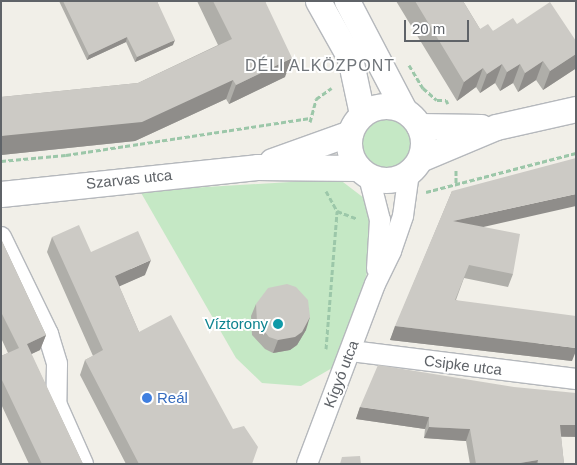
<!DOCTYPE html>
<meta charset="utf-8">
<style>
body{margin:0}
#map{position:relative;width:577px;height:465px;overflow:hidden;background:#f1efe8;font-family:Arial,sans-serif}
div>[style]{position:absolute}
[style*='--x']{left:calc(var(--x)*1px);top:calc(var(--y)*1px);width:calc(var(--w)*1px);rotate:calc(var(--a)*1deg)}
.green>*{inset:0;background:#c5e8c5}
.round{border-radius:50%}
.path>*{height:3px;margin-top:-1.5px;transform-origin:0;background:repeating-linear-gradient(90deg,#9cc7a9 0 5px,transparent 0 7.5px)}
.roads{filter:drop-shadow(1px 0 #b5b8bc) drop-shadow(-1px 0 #b5b8bc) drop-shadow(0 1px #b5b8bc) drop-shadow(0 -1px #b5b8bc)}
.minor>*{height:20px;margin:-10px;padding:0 10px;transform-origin:10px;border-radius:10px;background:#fff}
.tertiary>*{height:25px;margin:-12.5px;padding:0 12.5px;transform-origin:12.5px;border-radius:12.5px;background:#fff}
.tertiary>.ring{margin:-12.5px;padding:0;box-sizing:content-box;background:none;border:25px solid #fff;border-radius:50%}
.wall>*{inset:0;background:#afaea9}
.shaded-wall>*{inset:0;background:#8f8d8a}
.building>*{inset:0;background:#cccac5}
.dots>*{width:14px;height:14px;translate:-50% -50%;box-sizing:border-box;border:2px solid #fff;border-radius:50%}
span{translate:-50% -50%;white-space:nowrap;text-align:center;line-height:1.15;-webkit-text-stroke:4px #fff;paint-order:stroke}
.street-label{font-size:15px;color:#5f6368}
.culture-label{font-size:15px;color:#0d838f}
.right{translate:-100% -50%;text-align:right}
.shop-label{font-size:15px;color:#366cbe}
.left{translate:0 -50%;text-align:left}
.neighbourhood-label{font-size:16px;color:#70757a;letter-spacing:1px}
.frame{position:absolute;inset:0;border:2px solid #5f6368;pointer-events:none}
.scale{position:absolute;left:404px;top:20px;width:65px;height:22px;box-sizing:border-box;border:2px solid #5f6368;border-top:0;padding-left:6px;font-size:15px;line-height:18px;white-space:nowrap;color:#5f6368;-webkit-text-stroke:4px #fff;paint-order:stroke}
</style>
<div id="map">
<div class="green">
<div class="round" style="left:360px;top:118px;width:52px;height:52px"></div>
<div style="clip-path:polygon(339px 179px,385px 214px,339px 364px,301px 386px,262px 383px,236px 358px,140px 191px)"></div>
</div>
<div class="path">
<div style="--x:409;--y:65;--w:27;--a:59"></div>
<div style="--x:423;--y:88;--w:18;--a:41"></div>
<div style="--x:437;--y:100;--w:9;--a:0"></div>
<div style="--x:446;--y:100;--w:4;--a:63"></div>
<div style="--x:310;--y:122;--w:24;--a:-75"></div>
<div style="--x:316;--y:99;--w:19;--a:-35"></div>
<div style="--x:1;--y:161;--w:65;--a:-5.3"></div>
<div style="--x:66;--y:155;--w:247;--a:-8.6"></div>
<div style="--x:456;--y:183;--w:14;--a:-90"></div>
<div style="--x:326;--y:191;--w:23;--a:61"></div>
<div style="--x:337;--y:211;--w:22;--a:21"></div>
<div style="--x:426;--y:192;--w:155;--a:-14.6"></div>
<div style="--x:326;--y:349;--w:138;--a:-85.4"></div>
</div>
<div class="roads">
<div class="minor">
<div style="--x:369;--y:177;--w:44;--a:75.7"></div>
<div style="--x:380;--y:220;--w:49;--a:93.5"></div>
<div style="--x:1;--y:237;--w:108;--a:64.1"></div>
<div style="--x:48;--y:334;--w:31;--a:73"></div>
<div style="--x:57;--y:364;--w:39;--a:91"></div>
<div style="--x:56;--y:403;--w:67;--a:66.1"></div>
<div style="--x:351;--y:351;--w:227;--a:7.1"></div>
<div style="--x:307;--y:464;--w:192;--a:-69.3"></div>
<div style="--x:375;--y:284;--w:37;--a:-64"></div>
<div style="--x:391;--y:251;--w:37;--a:-71"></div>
<div style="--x:403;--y:216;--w:43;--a:-82.1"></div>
</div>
<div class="tertiary">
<div style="--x:318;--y:1;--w:65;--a:60.7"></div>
<div style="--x:350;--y:58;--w:57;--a:77.9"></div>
<div style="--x:347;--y:1;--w:123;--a:62.4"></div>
<div class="ring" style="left:349px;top:106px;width:49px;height:49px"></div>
<div style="--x:419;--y:126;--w:62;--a:0.9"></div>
<div style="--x:420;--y:159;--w:82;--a:-22.8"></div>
<div style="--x:496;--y:127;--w:82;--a:-12.7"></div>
<div style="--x:272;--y:161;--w:83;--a:-19.7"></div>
<div style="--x:1;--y:194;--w:257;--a:-6"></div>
<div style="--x:257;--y:167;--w:101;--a:0.6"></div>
</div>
</div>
<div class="wall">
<div style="clip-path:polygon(59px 1px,157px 1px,173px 45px,135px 62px,126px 42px,87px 60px)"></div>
<div style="clip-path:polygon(197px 1px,265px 1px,285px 77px,229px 104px,226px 99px,135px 141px,1px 155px,1px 97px,138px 83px,218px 45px)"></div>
<div style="clip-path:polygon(396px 1px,463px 1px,480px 29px,493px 31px,517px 24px,576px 41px,576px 66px,575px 69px,543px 90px,536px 80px,518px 92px,513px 83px,500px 91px,495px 83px,480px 93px,476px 87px,457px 101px)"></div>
<div style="clip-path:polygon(452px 191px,482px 227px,513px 274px,508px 287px,464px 278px,456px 300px,572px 361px,390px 340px)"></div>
<div style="clip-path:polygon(52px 237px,145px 275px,119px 286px,139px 332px,253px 464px,126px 464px,80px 375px,85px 360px,93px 356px,47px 252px)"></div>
<div style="clip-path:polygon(1px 239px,46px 335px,40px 350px,31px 354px,83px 464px,29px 464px,1px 404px,1px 356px,8px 353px,1px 338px)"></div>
<div style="clip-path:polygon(256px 304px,306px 330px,297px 345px,290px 350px,273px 353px,265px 349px,252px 335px,251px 316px)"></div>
<div style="clip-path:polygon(360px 407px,576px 437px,561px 437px,564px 464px,470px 464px,466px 441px,424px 438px,425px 429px,356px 419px)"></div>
</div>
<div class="shaded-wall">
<div style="clip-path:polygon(127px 37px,126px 42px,87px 60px,89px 55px)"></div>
<div style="clip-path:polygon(175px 40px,173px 45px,135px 62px,137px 57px)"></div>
<div style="clip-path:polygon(576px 54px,576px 66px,575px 69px,543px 90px,550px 71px)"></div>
<div style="clip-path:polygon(292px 58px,285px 77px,229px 104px,236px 85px)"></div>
<div style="clip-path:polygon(543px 61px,536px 80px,518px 92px,525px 73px)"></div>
<div style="clip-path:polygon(502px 64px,495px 83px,480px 93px,487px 74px)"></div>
<div style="clip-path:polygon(520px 64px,513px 83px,500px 91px,507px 72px)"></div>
<div style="clip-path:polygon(483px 68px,476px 87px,457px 101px,464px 82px)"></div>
<div style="clip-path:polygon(233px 80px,226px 99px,135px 141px,1px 155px,1px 136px)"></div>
<div style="clip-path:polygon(576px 194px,576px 206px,448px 235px,453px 221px)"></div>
<div style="clip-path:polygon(151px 260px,145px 275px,109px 291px,115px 276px)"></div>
<div style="clip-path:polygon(310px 317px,306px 330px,297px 345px,290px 350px,273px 353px,278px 340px)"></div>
<div style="clip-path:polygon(395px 326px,576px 348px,576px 351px,572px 361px,390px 340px)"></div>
<div style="clip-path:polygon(46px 335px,40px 350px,21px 359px,27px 344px)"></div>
<div style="clip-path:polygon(360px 407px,429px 417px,425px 429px,356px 419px)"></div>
<div style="clip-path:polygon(560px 425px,576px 425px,576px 437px,555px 436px)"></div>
<div style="clip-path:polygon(429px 427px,470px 429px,466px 441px,424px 438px)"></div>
<div style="clip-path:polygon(538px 460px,536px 464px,514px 464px)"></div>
</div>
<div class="building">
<div style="clip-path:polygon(63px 1px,157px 1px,175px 40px,137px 57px,127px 37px,89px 55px)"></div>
<div style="clip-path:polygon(213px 1px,265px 1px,292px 58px,236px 85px,233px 80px,142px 122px,1px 136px,1px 97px,138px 83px,232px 39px)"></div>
<div style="clip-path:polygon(415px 1px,463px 1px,480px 29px,488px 24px,493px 31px,513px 18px,517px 24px,550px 2px,576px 41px,576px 54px,550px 71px,543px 61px,525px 73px,520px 64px,507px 72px,502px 64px,487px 74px,483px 68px,464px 82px)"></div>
<div style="clip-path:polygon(576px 158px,576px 194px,453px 221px,520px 234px,513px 274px,469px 265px,455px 300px,576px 316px,576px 348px,395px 326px,452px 191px)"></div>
<div style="clip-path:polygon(79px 225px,91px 252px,138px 231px,151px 260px,115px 276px,139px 332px,171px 315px,233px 429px,244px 426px,258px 447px,252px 464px,253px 464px,139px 464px,85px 360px,103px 350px,52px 237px)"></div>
<div style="clip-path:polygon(1px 239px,46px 335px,27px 344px,83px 464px,42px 464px,1px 378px,1px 356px,19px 348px,1px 312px)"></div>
<div style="clip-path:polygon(287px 284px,296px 287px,308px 300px,310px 317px,302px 332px,295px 337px,278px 340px,269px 337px,257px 322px,256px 304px,268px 288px)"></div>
<div style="clip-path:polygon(378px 365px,514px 387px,576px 393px,576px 425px,560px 425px,564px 464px,538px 464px,538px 460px,514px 464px,476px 464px,470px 429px,429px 427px,429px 417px,360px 407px)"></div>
<div style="clip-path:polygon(360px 456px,361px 464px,340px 464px,342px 457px)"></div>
</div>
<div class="dots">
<div style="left:278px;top:324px;background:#0f9aa8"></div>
<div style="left:147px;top:398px;background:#3f7fe0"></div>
</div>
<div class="street-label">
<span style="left:129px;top:179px;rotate:-6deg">Szarvas utca</span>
<span style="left:463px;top:365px;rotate:7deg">Csipke utca</span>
<span style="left:341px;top:374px;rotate:-69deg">Kígyó utca</span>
</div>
<div class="culture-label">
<span class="right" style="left:268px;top:324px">Víztorony</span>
</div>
<div class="shop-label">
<span class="left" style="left:157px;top:398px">Reál</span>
</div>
<div class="neighbourhood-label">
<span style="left:320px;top:66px">DÉLI ALKÖZPONT</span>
</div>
<div class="frame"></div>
<div class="scale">20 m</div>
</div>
